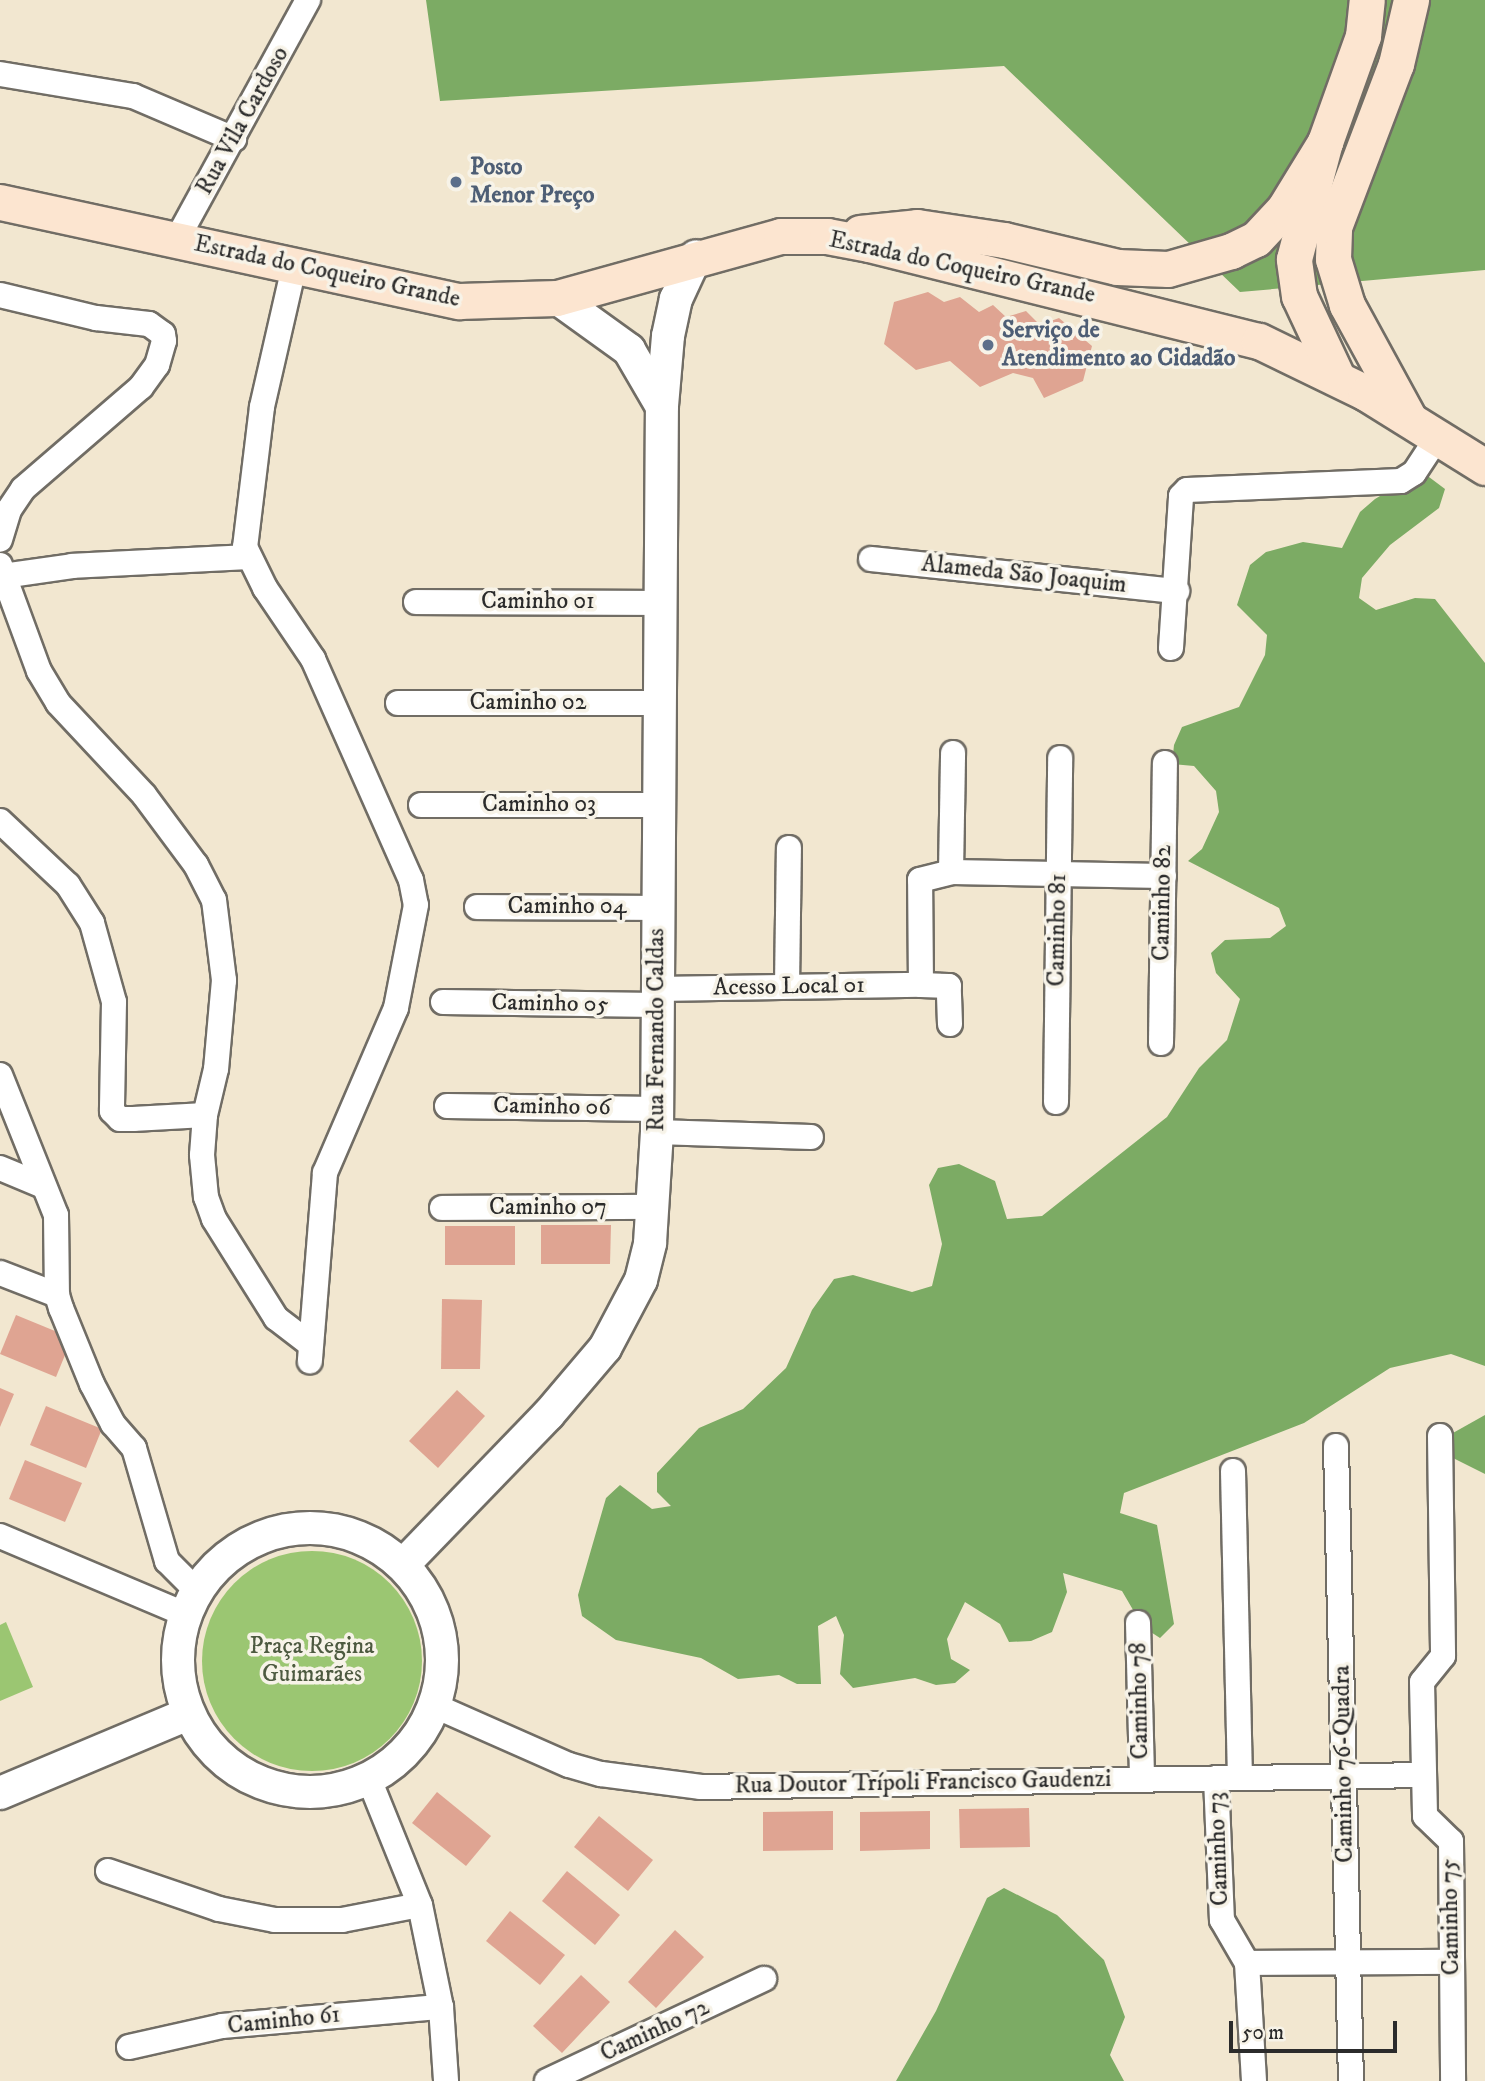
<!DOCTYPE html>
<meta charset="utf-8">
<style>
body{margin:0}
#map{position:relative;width:1485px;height:2081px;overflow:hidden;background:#f2e7d0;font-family:"IM FELL DW Pica",serif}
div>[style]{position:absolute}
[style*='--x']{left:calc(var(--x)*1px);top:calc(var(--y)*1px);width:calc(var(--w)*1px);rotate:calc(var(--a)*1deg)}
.green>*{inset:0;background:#9bc672}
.round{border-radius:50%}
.forest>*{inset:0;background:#7cab64}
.building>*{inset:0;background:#dfa492}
.roads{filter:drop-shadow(2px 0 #716d65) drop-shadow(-2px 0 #716d65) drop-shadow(0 2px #716d65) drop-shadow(0 -2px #716d65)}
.minor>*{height:24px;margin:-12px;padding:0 12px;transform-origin:12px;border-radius:12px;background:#fff}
.tertiary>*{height:32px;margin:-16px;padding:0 16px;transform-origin:16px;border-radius:16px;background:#fff}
.tertiary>.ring{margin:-16px;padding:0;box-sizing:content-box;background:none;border:32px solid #fff;border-radius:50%}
.secondary>*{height:35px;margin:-17.5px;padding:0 17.5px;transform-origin:17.5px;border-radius:17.5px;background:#fce5d0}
.dots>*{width:19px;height:19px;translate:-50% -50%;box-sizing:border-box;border:4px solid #f7f3e8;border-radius:50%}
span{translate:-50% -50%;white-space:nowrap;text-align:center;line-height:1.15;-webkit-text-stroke:7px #f7f3e8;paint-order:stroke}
.street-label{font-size:24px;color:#2b2b2b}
.service-label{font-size:24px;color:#4e5e75;font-weight:700}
.left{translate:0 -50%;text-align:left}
.park-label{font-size:24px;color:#4d5a40}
.scale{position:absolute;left:1229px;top:2021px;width:168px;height:32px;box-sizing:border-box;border:4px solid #2b2b2b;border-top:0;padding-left:9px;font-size:21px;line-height:24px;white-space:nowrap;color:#2b2b2b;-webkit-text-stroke:5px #f7f3e8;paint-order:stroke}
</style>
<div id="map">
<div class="green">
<div class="round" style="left:202px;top:1551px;width:220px;height:220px"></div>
<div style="clip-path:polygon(6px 1622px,33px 1687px,0 1701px,0 1625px)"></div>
</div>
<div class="forest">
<div style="clip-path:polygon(426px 0,1485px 0,1485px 270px,1240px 292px,1004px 66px,440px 101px)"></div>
<div style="clip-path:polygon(1429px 477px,1445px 489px,1439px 508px,1390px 545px,1362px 578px,1359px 598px,1376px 610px,1415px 598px,1435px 599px,1485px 663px,1485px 1366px,1451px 1354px,1390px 1368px,1304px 1423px,1124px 1493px,1120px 1513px,1157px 1525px,1174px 1624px,1160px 1638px,1143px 1627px,1122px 1591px,1063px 1573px,1067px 1592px,1052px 1632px,1031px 1641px,1009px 1642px,1000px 1624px,965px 1602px,947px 1639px,951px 1659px,970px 1670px,955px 1683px,936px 1685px,915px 1678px,853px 1688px,840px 1674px,844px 1635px,836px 1616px,818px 1626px,821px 1684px,797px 1684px,779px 1675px,738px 1679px,701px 1658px,616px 1640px,582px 1616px,578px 1595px,606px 1498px,620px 1485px,652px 1509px,671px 1506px,657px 1492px,657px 1473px,699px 1428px,743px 1409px,786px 1368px,812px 1310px,834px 1279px,853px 1275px,912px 1292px,932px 1286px,942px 1244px,929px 1185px,938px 1168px,959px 1164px,995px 1181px,1007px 1219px,1042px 1216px,1167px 1117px,1199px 1068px,1227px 1040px,1240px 999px,1216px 973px,1211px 953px,1225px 940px,1270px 938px,1286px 926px,1279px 908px,1188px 861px,1202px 849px,1219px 812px,1216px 791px,1194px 766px,1172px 764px,1174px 745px,1182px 727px,1239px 707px,1265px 655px,1267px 635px,1237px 605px,1250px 565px,1266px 552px,1303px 542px,1342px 548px,1360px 512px,1375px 499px,1410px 478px)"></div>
<div style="clip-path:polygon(1485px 1415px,1485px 1474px,1451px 1457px,1444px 1438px)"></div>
<div style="clip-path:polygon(1004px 1888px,1057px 1915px,1104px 1960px,1125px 2017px,1110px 2055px,1124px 2081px,896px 2081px,936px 2011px,987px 1898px)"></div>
</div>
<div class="building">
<div style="clip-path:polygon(928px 292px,944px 302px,960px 297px,979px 312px,993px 305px,1006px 317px,1026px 311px,1040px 325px,1059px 318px,1092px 346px,1083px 381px,1044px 398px,1033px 378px,1013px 373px,980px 387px,950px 361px,916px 370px,884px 344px,894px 302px)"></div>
<div style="clip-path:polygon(541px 1225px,611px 1225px,610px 1264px,541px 1264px)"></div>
<div style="clip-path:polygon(445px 1226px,515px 1226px,515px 1265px,445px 1265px)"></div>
<div style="clip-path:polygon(442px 1299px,482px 1300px,480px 1369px,441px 1369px)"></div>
<div style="clip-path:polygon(16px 1315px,72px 1338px,56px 1377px,0 1354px)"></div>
<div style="clip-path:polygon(0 1388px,14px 1394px,0 1427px)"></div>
<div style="clip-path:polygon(457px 1390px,485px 1416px,438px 1468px,409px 1441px)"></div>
<div style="clip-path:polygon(46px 1406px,102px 1429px,86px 1468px,30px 1445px)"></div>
<div style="clip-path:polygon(25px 1460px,82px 1483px,65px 1522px,9px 1499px)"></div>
<div style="clip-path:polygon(437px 1792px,491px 1836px,466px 1866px,412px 1823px)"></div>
<div style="clip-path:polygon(1029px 1808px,1030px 1847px,960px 1848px,959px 1809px)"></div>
<div style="clip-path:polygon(833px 1811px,833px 1850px,763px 1851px,763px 1812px)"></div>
<div style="clip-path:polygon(930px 1811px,930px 1849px,860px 1851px,860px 1812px)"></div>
<div style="clip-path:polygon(599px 1816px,653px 1860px,628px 1891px,574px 1847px)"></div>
<div style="clip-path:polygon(567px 1871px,620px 1915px,595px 1945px,542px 1901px)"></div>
<div style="clip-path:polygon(510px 1911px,565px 1955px,540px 1985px,486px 1941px)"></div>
<div style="clip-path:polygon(675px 1930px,704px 1957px,656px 2008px,628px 1982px)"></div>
<div style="clip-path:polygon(581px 1975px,610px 2002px,562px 2053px,533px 2026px)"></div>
</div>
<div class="roads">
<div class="minor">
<div style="--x:0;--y:74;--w:135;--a:9.4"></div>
<div style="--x:133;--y:96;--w:110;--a:23.1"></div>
<div style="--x:176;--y:241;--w:275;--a:-61.3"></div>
<div style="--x:294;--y:267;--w:144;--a:102.9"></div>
<div style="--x:262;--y:407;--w:141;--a:96.9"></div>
<div style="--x:245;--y:547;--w:46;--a:64"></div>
<div style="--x:265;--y:588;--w:86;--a:55.9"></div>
<div style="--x:313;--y:659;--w:242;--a:66.1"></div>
<div style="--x:411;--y:880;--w:25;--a:79"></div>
<div style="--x:416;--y:905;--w:105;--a:101"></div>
<div style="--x:396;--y:1008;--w:180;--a:113.3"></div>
<div style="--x:325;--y:1173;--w:189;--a:94.6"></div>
<div style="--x:0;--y:295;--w:99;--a:13.5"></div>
<div style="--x:96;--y:318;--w:53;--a:6.5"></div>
<div style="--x:149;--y:324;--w:17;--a:36"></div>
<div style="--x:163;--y:334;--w:7;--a:82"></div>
<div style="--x:164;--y:341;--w:25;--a:106"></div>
<div style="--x:157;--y:365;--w:27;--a:126"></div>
<div style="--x:141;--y:387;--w:156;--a:139.2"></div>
<div style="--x:23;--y:489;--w:25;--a:124"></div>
<div style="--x:9;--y:510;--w:31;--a:107"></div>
<div style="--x:871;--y:559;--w:308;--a:6"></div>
<div style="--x:0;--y:565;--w:113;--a:69.8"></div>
<div style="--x:39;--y:671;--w:37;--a:59"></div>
<div style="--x:58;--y:703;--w:126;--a:46.9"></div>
<div style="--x:144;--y:795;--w:87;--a:53.4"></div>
<div style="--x:196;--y:865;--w:39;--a:63"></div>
<div style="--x:214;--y:900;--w:81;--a:82.9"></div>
<div style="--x:224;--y:980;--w:89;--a:95.1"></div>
<div style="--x:216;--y:1069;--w:47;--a:103.4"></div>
<div style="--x:3;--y:576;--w:70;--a:-8.2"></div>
<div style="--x:72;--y:566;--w:175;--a:-2.9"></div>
<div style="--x:416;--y:602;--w:243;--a:0.2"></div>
<div style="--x:1171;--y:648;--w:152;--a:-86.2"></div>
<div style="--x:1181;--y:496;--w:8;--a:-45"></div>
<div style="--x:1187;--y:490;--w:214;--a:-2.4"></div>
<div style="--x:1401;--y:481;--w:15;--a:-32"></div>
<div style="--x:1414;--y:473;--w:42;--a:-56.7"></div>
<div style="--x:398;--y:703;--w:259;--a:0"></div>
<div style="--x:421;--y:805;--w:236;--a:0"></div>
<div style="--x:0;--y:821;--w:93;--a:43.3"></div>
<div style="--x:68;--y:885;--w:45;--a:57.7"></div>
<div style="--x:92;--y:923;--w:82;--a:74.4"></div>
<div style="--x:114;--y:1002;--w:109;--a:91.1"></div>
<div style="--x:112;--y:1111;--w:11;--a:45"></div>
<div style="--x:120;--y:1119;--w:13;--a:0"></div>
<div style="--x:133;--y:1119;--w:72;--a:-3.2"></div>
<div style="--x:205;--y:1115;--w:40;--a:94.3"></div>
<div style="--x:202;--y:1155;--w:42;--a:84.6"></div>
<div style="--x:206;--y:1197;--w:23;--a:70"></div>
<div style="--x:214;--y:1219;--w:117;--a:57.9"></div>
<div style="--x:276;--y:1318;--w:43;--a:37.4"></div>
<div style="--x:951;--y:872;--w:119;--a:-89"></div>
<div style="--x:477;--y:907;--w:181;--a:0.3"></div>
<div style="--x:787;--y:986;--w:138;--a:-89.2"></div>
<div style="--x:657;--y:989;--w:264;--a:-0.9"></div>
<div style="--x:443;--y:1002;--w:214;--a:0.8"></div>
<div style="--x:950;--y:1024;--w:38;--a:-92"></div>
<div style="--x:949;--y:986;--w:28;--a:-178"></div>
<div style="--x:921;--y:985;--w:105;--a:-90.5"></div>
<div style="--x:920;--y:880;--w:32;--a:-14"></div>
<div style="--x:951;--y:872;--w:213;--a:1.1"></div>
<div style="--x:1161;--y:1043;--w:280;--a:-89.2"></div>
<div style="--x:0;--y:1075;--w:151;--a:68.2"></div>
<div style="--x:56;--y:1215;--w:80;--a:89.3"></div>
<div style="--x:57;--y:1295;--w:14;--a:73"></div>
<div style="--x:61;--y:1308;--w:82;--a:67.8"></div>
<div style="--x:92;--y:1384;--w:45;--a:62.3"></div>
<div style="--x:113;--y:1424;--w:32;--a:49"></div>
<div style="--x:134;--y:1448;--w:118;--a:73.7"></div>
<div style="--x:167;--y:1561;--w:42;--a:45"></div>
<div style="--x:1056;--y:1102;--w:344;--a:-89.3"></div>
<div style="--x:447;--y:1106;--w:210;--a:0.8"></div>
<div style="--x:657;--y:1132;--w:154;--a:1.9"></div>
<div style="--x:0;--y:1168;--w:44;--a:22.5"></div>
<div style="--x:442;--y:1208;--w:212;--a:-0.3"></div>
<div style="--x:0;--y:1273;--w:61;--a:21.1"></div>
<div style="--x:1440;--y:1436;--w:220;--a:89.2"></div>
<div style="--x:1443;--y:1656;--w:33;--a:129"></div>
<div style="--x:1422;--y:1682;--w:134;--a:88.7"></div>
<div style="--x:1425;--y:1816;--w:36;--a:44"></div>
<div style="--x:1451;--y:1841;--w:240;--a:89.5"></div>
<div style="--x:1336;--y:1446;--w:635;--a:88.65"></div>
<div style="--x:1233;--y:1471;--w:306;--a:88.7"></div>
<div style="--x:0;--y:1536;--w:201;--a:22.9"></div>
<div style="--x:1138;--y:1623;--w:155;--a:88.5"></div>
<div style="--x:435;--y:1706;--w:146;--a:23.8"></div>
<div style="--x:569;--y:1765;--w:33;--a:16"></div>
<div style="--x:601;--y:1774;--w:101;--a:7.4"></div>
<div style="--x:701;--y:1787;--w:723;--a:-0.95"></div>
<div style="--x:1216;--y:1778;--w:142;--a:87.6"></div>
<div style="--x:1222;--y:1920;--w:50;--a:59.8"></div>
<div style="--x:1247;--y:1963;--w:118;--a:86.6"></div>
<div style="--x:369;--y:1779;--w:136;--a:68"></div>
<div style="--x:420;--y:1905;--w:104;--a:78.4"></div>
<div style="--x:441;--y:2007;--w:74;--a:86.1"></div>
<div style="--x:108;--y:1871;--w:117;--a:18.9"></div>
<div style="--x:219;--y:1909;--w:57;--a:11.1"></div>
<div style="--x:275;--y:1920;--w:67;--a:0"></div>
<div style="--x:342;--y:1920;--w:79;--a:-10.9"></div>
<div style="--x:1247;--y:1963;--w:205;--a:-0.3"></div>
<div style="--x:129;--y:2047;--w:95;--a:-12.7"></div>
<div style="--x:222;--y:2026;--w:220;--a:-5"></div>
<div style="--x:547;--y:2081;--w:240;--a:-25.2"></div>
</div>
<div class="tertiary">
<div style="--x:557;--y:298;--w:89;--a:35.8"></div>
<div style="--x:629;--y:350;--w:64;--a:59.8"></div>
<div class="ring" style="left:178px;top:1528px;width:232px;height:232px"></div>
<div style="--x:403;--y:1565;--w:209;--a:-46"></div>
<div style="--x:548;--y:1415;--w:88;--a:-49.6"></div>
<div style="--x:605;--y:1348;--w:77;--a:-62.1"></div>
<div style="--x:641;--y:1280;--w:38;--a:-76"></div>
<div style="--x:650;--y:1243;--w:111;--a:-86.4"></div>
<div style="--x:657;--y:1132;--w:726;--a:-89.61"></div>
<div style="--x:662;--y:406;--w:70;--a:-85.1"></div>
<div style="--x:668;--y:336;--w:38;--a:-78"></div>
<div style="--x:676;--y:299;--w:47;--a:-65.1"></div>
<div style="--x:0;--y:1793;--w:204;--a:-22.8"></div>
</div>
<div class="secondary">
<div style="--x:0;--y:202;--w:470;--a:12.2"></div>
<div style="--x:459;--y:301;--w:98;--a:-1.8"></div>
<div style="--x:557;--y:298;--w:232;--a:-15.5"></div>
<div style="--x:781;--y:236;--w:46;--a:0"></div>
<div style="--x:827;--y:236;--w:43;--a:10.8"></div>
<div style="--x:869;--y:244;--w:402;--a:14"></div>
<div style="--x:1259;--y:341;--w:119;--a:25.9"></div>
<div style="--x:1366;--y:393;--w:140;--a:31.9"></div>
<div style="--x:860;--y:233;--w:57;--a:-6"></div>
<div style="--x:917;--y:227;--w:88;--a:8.5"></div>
<div style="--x:1004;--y:240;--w:116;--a:13.4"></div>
<div style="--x:1117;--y:267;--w:51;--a:2.2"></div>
<div style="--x:1168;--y:269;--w:66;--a:-15.9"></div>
<div style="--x:1231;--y:251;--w:28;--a:-26"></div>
<div style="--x:1256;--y:239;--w:41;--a:-47"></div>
<div style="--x:1284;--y:209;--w:79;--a:-58.5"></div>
<div style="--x:1337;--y:377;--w:89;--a:-115.1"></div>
<div style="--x:1299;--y:296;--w:37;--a:-98"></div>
<div style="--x:1294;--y:259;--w:121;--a:-75.2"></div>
<div style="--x:1325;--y:142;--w:113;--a:-70.3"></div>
<div style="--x:1363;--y:36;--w:36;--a:-84"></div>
<div style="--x:1408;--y:417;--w:128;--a:-118.6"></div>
<div style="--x:1347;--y:305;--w:48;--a:-106.9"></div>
<div style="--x:1333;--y:259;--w:32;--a:-88"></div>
<div style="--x:1334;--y:227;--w:174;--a:-69.2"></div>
<div style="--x:1396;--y:64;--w:66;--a:-76.8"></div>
</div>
</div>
<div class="dots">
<div style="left:456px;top:182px;background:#5c6f8a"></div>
<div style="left:988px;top:345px;background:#5c6f8a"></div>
</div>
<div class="street-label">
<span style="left:243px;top:121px;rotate:-61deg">Rua Vila Cardoso</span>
<span style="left:962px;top:268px;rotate:12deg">Estrada do Coqueiro Grande</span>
<span style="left:327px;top:272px;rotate:12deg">Estrada do Coqueiro Grande</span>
<span style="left:1024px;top:575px;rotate:6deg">Alameda São Joaquim</span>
<span style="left:538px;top:602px">Caminho 01</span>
<span style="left:528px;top:703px">Caminho 02</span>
<span style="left:539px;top:805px">Caminho 03</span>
<span style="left:1163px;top:903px;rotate:-89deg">Caminho 82</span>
<span style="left:567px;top:907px">Caminho 04</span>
<span style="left:1058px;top:930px;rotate:-89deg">Caminho 81</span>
<span style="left:789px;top:987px;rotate:-1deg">Acesso Local 01</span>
<span style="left:550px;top:1004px;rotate:1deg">Caminho 05</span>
<span style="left:657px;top:1030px;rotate:-90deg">Rua Fernando Caldas</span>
<span style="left:552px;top:1107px;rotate:1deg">Caminho 06</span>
<span style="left:548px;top:1208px">Caminho 07</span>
<span style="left:1140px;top:1701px;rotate:-91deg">Caminho 78</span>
<span style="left:1344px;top:1764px;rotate:-91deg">Caminho 76-Quadra</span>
<span style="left:923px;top:1783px;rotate:-1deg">Rua Doutor Trípoli Francisco Gaudenzi</span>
<span style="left:1219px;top:1849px;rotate:-92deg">Caminho 73</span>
<span style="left:1451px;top:1917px;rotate:-91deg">Caminho 75</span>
<span style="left:284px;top:2021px;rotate:-6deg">Caminho 61</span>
<span style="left:655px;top:2031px;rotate:-25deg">Caminho 72</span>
</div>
<div class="service-label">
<span class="left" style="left:470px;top:182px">Posto<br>Menor Preço</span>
<span class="left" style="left:1002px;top:345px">Serviço de<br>Atendimento ao Cidadão</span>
</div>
<div class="park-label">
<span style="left:312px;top:1661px">Praça Regina<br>Guimarães</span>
</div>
<div class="scale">50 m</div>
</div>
